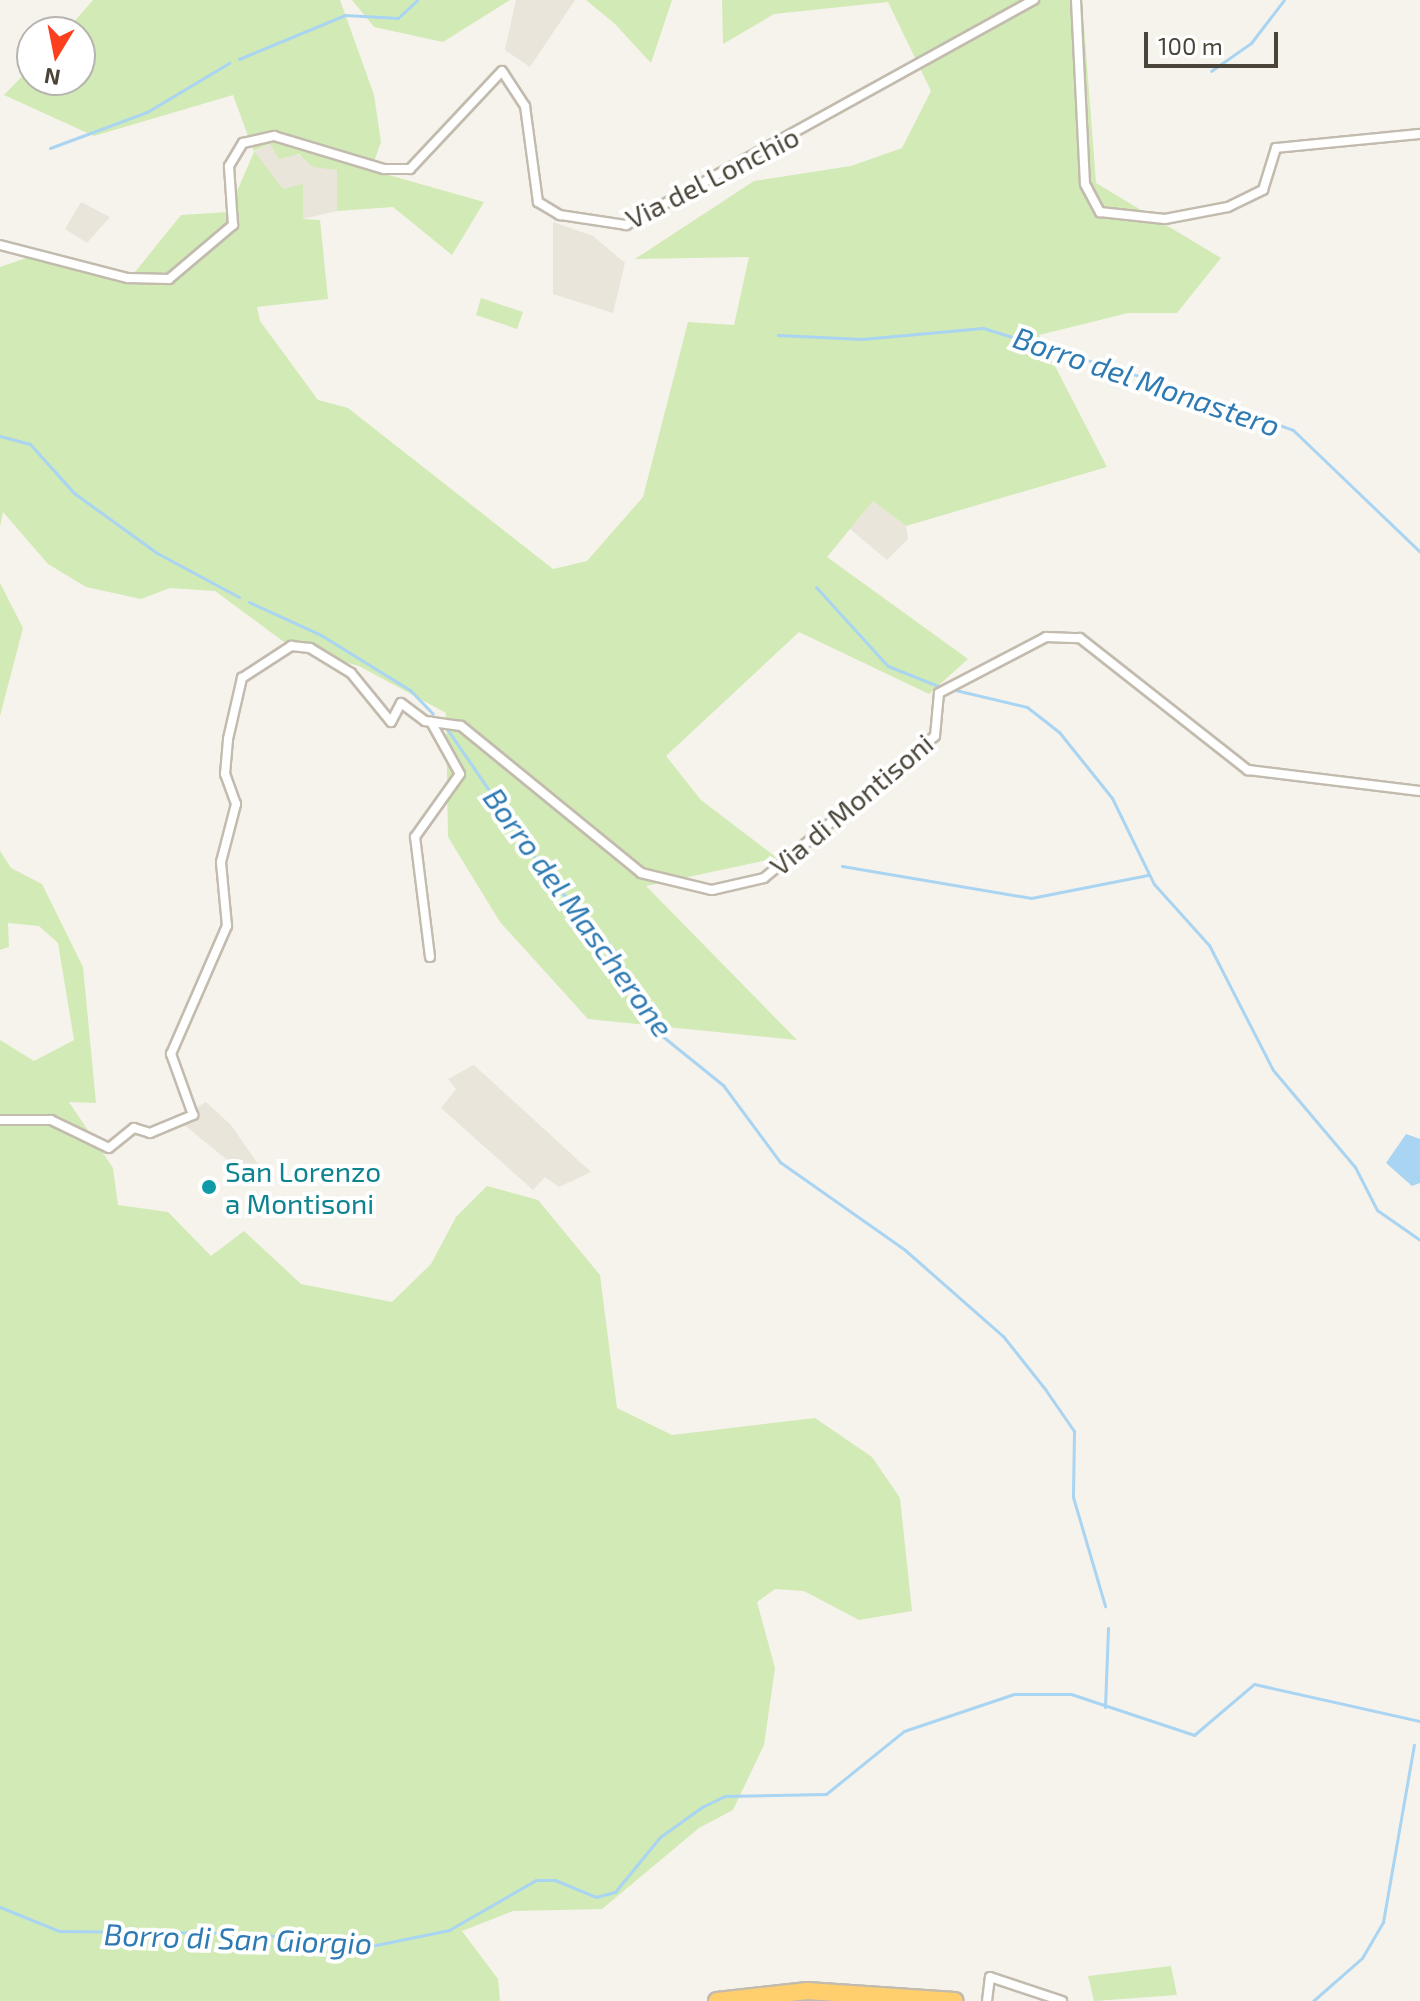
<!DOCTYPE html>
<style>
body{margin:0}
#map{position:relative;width:1420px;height:2001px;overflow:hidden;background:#f6f3ec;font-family:"Exo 2",sans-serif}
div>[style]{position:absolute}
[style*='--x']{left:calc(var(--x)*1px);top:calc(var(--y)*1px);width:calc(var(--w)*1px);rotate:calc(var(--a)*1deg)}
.residential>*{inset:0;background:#eae5da}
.green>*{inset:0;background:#d2eab5}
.water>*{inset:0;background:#a9d4f2}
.stream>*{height:3px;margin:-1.5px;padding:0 1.5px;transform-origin:1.5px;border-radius:1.5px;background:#a9d4f2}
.roads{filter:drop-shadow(2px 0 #c2bbae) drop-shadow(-2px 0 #c2bbae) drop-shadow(0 2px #c2bbae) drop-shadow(0 -2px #c2bbae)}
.street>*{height:8px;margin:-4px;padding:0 4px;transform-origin:4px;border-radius:4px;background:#fff}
.highway>*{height:16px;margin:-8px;padding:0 8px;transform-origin:8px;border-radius:8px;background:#ffcf6e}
.dots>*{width:22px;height:22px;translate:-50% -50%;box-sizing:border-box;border:4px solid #fff;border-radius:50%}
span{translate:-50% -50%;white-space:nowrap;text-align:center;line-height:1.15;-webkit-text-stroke:8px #fff;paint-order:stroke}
.street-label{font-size:28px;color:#4b4439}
.culture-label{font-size:28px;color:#0d838f}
.left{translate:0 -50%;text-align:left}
.water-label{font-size:30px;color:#2e7ab2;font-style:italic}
.north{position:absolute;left:16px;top:16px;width:80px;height:80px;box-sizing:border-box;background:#fff;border:2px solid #b7b4b0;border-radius:50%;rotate:190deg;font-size:22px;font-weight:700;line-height:32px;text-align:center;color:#4b4439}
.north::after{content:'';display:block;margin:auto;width:28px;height:36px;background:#fc3f1d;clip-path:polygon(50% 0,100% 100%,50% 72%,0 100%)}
.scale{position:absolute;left:1144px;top:32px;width:134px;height:36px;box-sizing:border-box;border:4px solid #4b4439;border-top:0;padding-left:10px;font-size:24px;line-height:28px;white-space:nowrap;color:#4b4439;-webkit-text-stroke:6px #fff;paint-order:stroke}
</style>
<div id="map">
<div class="residential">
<div style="clip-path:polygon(516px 0,575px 0,530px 67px,505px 50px)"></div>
<div style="clip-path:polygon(270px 144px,337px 170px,337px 211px,303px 219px,254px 152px)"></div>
<div style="clip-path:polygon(81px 202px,110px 217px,87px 243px,65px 229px)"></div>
<div style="clip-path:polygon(553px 222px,593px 236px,625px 263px,613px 313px,553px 294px)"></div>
<div style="clip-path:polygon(873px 501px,906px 526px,908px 539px,887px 560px,850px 529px)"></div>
<div style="clip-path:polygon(474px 1065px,591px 1172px,559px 1187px,545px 1177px,533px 1190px,441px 1108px,456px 1089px,448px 1079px)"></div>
<div style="clip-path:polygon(206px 1102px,231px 1125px,258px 1164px,231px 1163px,177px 1119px)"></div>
</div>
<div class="green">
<div style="clip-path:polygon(93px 0,340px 0,374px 95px,381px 142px,371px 170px,484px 202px,452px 255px,393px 207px,337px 211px,337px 170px,313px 167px,299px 154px,279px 159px,270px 144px,254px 151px,283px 189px,303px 184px,303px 219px,320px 220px,328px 299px,257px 307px,260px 321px,318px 400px,348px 408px,553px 569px,587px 561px,643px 497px,688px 322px,734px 325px,749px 257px,635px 259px,754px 181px,851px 166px,902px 148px,931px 91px,888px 2px,774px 14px,723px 44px,722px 0,1082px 0,1096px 183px,1221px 258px,1177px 313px,1128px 313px,1039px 335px,1107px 467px,906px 526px,873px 501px,827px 557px,968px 659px,929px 694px,799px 632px,666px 756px,701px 800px,777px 858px,646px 886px,797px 1040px,588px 1019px,500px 922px,448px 837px,446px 713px,359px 666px,288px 645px,215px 591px,170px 588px,141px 599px,86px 587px,48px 564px,3px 512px,0 527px,0 267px,35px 255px,131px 277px,181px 215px,228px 212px,254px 152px,233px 95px,94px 136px,4px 95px,32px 66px,32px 80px,80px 80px,80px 32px,65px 32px)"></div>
<div style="clip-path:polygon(352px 0,510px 0,443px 42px,374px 27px)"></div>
<div style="clip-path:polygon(586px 0,672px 0,651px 63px,615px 24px)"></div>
<div style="clip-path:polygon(481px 298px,523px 312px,517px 329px,476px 315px)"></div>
<div style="clip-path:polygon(0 583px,23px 628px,0 716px)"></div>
<div style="clip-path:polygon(0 851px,11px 868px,42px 884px,83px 967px,96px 1103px,69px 1102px,113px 1168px,118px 1205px,168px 1212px,211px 1256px,244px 1231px,301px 1284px,392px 1302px,431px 1264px,456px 1217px,487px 1186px,538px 1200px,600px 1275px,617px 1408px,672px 1435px,815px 1418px,872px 1457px,900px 1498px,912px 1611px,859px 1620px,804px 1591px,775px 1589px,757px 1602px,775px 1668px,764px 1745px,733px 1810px,699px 1828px,602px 1909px,513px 1911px,462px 1931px,498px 1979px,500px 2001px,0 2001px,0 1040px,34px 1061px,74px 1040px,58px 943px,39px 926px,8px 923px,9px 947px,0 950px)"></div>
<div style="clip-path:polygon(1171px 1966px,1177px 1995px,1094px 2001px,1088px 1976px)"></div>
</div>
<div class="water">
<div style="clip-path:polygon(1406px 1134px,1420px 1139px,1420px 1183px,1412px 1186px,1386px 1163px)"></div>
</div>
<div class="stream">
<div style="--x:239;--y:59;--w:115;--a:-22.5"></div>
<div style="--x:345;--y:15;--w:53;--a:3.2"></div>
<div style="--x:398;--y:18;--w:26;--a:-43"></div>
<div style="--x:1211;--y:71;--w:49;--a:-35"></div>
<div style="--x:1251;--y:43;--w:54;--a:-52.5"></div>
<div style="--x:50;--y:148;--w:103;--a:-20.4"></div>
<div style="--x:147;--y:112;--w:96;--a:-30.9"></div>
<div style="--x:778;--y:335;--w:84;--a:2.7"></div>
<div style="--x:862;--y:339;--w:121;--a:-5.2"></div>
<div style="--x:983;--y:328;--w:207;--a:17.1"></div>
<div style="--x:1181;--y:389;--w:119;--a:20.1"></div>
<div style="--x:1293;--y:430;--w:176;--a:43.8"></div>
<div style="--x:0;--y:436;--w:31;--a:15"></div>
<div style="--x:30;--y:444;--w:66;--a:48.1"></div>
<div style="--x:74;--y:493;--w:102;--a:35.9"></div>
<div style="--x:157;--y:553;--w:93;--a:28.2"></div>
<div style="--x:816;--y:587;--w:107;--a:47.7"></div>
<div style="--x:888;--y:666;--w:59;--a:21.8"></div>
<div style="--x:249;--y:602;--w:79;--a:24.6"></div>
<div style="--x:321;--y:635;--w:105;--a:31.7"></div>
<div style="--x:410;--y:690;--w:33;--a:46"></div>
<div style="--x:951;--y:689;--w:78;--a:13.3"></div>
<div style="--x:1027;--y:707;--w:41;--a:38"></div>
<div style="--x:1059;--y:732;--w:85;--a:51.2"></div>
<div style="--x:1112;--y:798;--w:96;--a:64"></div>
<div style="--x:1154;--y:884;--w:82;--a:48"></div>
<div style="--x:1209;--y:945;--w:140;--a:62.9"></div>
<div style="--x:1273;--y:1070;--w:127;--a:49.8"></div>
<div style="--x:1355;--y:1167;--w:48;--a:62.9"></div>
<div style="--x:1377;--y:1210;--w:52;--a:34.9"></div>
<div style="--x:445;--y:726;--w:184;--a:55.6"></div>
<div style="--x:549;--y:878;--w:98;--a:47.9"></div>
<div style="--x:615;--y:951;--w:96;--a:61.3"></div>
<div style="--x:661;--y:1035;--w:80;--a:38.9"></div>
<div style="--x:723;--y:1085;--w:96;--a:53.5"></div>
<div style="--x:780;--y:1162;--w:153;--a:35.1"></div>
<div style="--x:905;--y:1250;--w:130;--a:41.3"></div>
<div style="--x:1003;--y:1336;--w:68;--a:51.6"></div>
<div style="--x:1045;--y:1389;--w:51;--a:55.4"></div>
<div style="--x:1074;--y:1431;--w:66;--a:90.9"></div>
<div style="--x:1073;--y:1497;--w:114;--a:73.6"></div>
<div style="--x:842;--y:866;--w:192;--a:9.6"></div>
<div style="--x:1031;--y:898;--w:119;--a:-11.1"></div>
<div style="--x:1105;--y:1707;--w:79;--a:-87.8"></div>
<div style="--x:0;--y:1907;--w:64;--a:22.1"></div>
<div style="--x:59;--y:1931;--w:184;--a:0.6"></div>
<div style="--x:243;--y:1933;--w:129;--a:5.8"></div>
<div style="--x:371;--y:1946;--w:80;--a:-11.6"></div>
<div style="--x:449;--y:1930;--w:100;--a:-29.9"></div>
<div style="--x:536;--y:1880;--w:19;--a:0"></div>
<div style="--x:555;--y:1880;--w:44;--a:22.5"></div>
<div style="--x:596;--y:1897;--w:20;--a:-15"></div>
<div style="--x:615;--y:1892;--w:71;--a:-50.7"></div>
<div style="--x:660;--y:1837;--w:52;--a:-35.5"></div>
<div style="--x:702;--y:1807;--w:25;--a:-26"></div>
<div style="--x:725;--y:1796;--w:101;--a:-1.1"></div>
<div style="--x:826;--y:1794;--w:100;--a:-38.9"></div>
<div style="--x:904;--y:1731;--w:116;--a:-18.6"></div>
<div style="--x:1014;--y:1694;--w:57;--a:0"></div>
<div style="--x:1071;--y:1694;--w:130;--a:18.4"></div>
<div style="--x:1194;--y:1735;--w:79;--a:-40.4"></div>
<div style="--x:1254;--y:1684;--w:170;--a:12.6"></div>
<div style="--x:1313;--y:2001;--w:65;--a:-41.3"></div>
<div style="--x:1362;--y:1958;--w:42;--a:-59.7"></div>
<div style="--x:1383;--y:1922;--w:180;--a:-80.1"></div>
</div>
<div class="roads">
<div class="street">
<div style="--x:1076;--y:0;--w:184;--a:87.2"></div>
<div style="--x:1085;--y:184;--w:32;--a:62"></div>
<div style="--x:1100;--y:212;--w:65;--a:6.1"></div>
<div style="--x:1165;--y:219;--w:64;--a:-10.8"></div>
<div style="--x:1228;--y:207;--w:39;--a:-26"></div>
<div style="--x:1263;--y:190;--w:44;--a:-72.8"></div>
<div style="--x:1276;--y:148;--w:145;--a:-5.6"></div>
<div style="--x:0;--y:245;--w:132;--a:14.5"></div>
<div style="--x:128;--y:278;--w:41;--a:1.4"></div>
<div style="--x:169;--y:279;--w:84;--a:-40.2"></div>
<div style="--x:233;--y:225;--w:59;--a:-93.9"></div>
<div style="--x:229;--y:166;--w:27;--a:-59"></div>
<div style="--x:243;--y:143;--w:32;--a:-13"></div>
<div style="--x:274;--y:136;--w:115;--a:16.7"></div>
<div style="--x:384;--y:169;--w:26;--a:0"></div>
<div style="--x:410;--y:169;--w:134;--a:-46.8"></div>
<div style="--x:502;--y:71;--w:42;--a:56.7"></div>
<div style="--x:525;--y:106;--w:97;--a:82.3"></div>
<div style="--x:538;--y:202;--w:26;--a:31"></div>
<div style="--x:560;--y:215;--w:67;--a:8.6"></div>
<div style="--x:626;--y:225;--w:466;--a:-28.9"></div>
<div style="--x:430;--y:957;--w:121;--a:-97.1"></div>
<div style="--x:415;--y:837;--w:77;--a:-54.5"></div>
<div style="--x:460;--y:774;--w:60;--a:-119.1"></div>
<div style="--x:0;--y:1120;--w:51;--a:0"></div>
<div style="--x:51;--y:1120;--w:64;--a:25.8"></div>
<div style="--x:109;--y:1148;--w:32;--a:-39"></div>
<div style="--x:134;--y:1128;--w:17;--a:17"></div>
<div style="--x:150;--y:1133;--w:47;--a:-22.7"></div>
<div style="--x:193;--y:1115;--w:65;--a:-109.8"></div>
<div style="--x:171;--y:1054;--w:140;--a:-66.4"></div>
<div style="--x:227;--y:926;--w:64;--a:-95.4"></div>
<div style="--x:221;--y:862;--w:60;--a:-75.5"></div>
<div style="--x:236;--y:804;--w:32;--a:-110"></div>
<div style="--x:225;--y:774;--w:35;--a:-85"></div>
<div style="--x:228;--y:739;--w:63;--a:-77.1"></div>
<div style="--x:242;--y:678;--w:59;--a:-33.1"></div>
<div style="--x:291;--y:646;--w:19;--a:6"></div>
<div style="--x:310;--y:648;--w:48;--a:31.4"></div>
<div style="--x:351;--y:673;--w:63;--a:50.8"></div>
<div style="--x:391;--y:722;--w:21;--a:-62"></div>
<div style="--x:401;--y:703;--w:30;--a:37"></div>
<div style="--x:425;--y:721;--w:36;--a:8"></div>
<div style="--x:461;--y:726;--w:232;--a:39.2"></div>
<div style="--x:641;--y:873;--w:73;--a:13.5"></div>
<div style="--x:712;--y:890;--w:53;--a:-13"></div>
<div style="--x:764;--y:878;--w:222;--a:-39.7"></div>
<div style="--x:935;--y:736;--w:43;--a:-84.7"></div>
<div style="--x:939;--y:693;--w:121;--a:-27.6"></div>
<div style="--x:1046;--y:637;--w:34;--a:2"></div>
<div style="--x:1080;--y:638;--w:214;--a:38.2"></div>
<div style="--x:1248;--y:770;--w:173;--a:7"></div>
<div style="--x:987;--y:2001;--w:24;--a:-83"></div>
<div style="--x:990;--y:1977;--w:76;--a:18.4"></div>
</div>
<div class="highway">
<div style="--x:717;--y:2001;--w:91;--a:-6.3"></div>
<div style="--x:807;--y:1991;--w:148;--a:3.9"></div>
</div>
</div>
<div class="dots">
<div style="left:209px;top:1187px;background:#0f9aa8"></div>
</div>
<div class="street-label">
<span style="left:712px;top:177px;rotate:-27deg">Via del Lonchio</span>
<span style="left:851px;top:804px;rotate:-40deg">Via di Montisoni</span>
</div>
<div class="culture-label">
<span class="left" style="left:225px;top:1187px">San Lorenzo<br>a Montisoni</span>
</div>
<div class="water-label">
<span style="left:1147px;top:381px;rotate:19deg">Borro del Monastero</span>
<span style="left:579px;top:912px;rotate:54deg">Borro del Mascherone</span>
<span style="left:238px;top:1938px;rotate:2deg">Borro di San Giorgio</span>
</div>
<div class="north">N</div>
<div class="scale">100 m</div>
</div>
